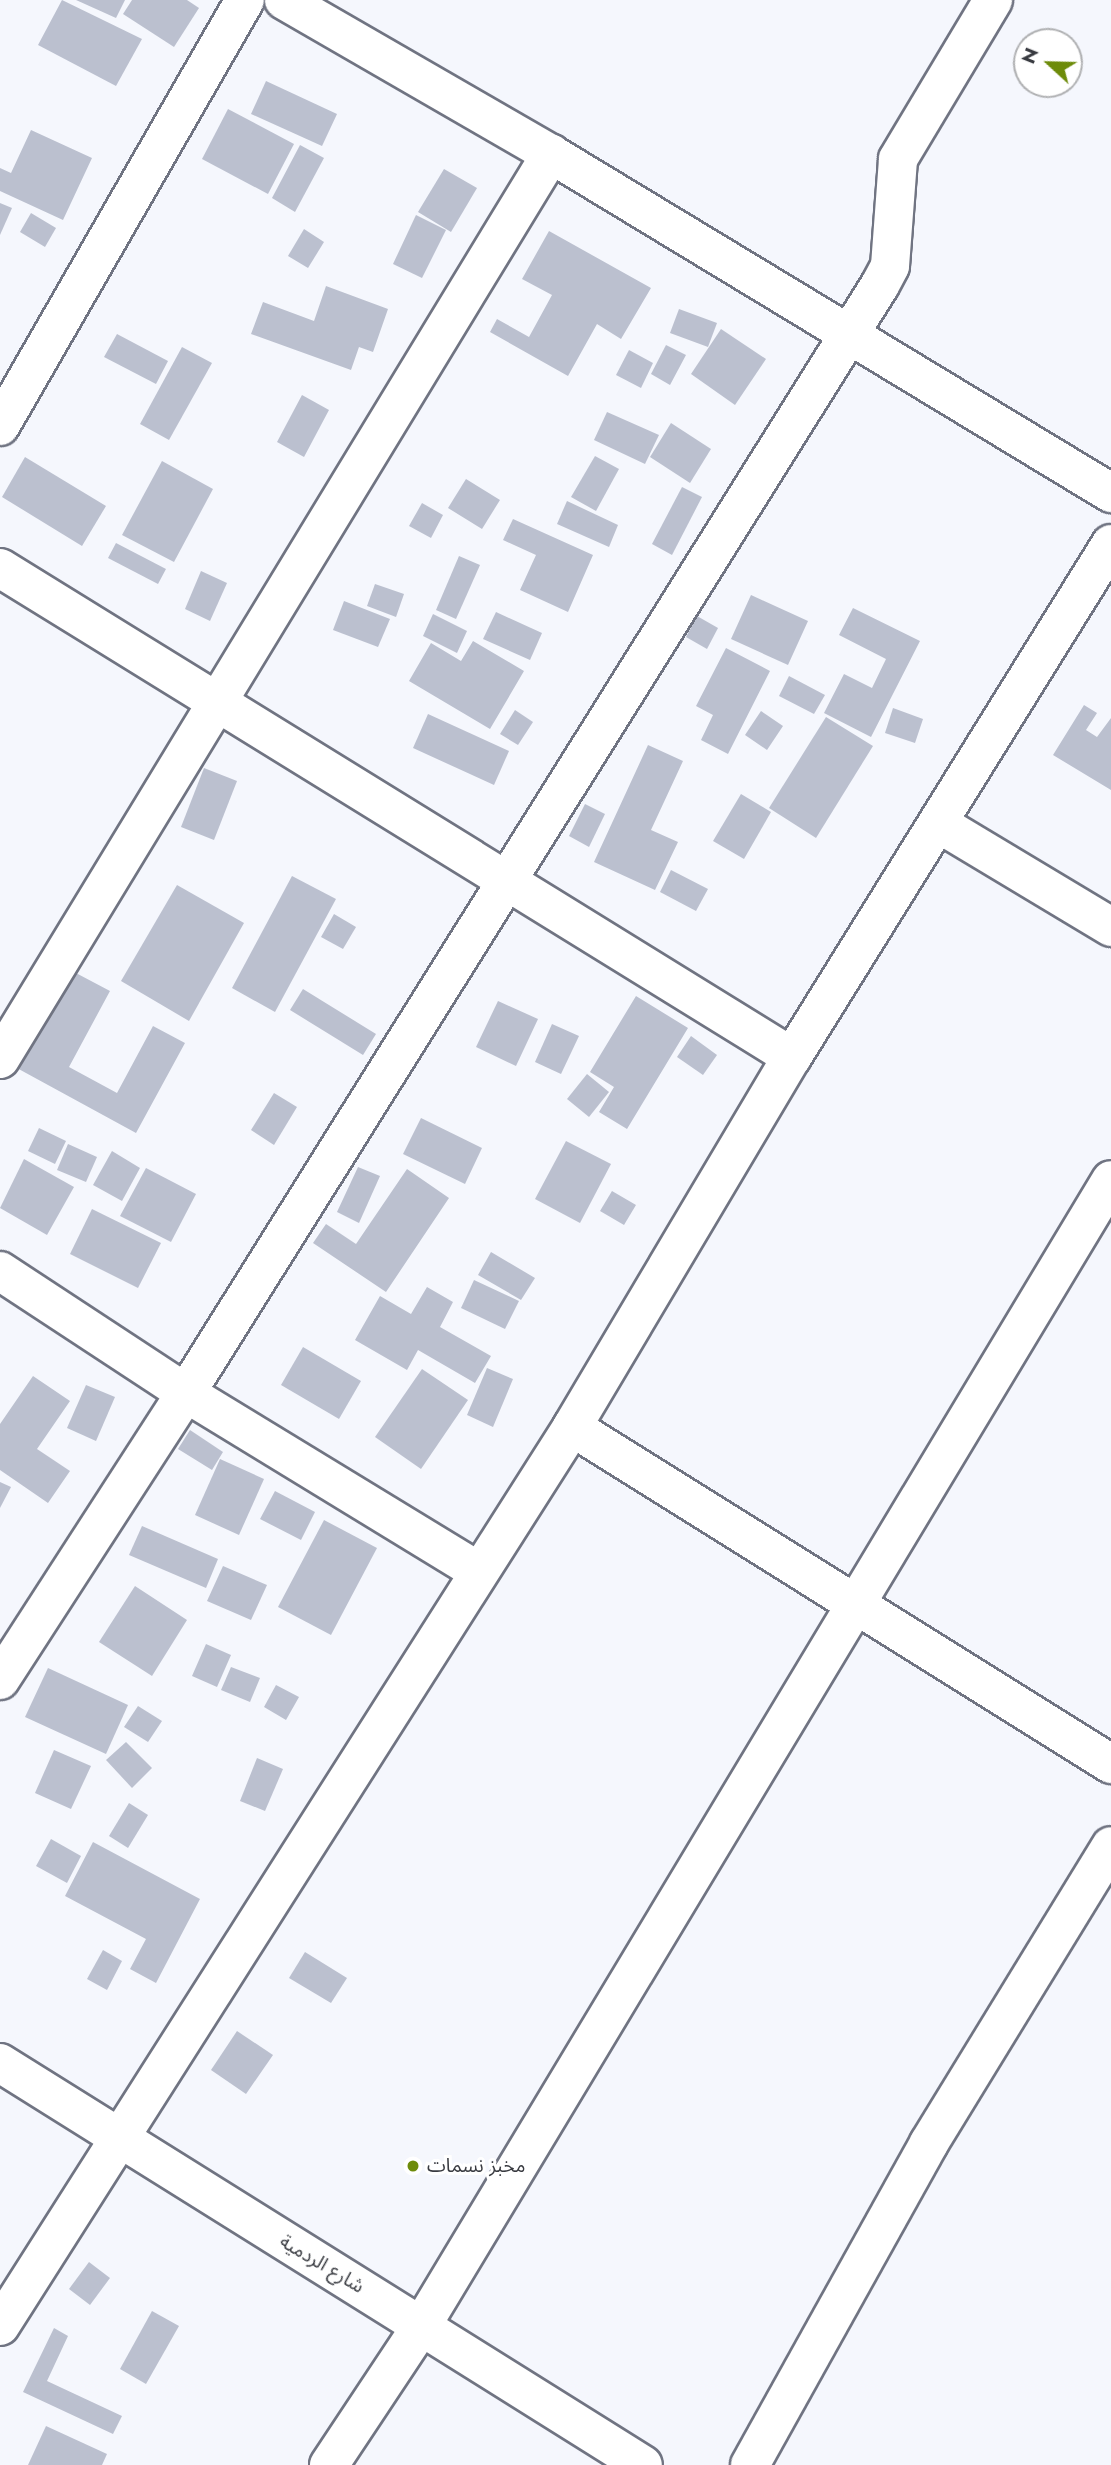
<!DOCTYPE html>
<meta charset="utf-8">
<style>
body{margin:0}
#map{position:relative;width:1111px;height:2465px;overflow:hidden;background:#f5f7fd;font-family:Jost,"Noto Sans Arabic",sans-serif}
div>[style]{position:absolute}
[style*='--x']{left:calc(var(--x)*1px);top:calc(var(--y)*1px);width:calc(var(--w)*1px);rotate:calc(var(--a)*1deg)}
.building>*{inset:0;background:#bbc0cf}
.roads{filter:drop-shadow(2px 0 #707482) drop-shadow(-2px 0 #707482) drop-shadow(0 2px #707482) drop-shadow(0 -2px #707482)}
.minor>*{height:38px;margin:-19px;padding:0 19px;transform-origin:19px;border-radius:19px;background:#fff}
.dots>*{width:19px;height:19px;translate:-50% -50%;box-sizing:border-box;border:4px solid #fff;border-radius:50%}
span{translate:-50% -50%;white-space:nowrap;text-align:center;line-height:1.15;-webkit-text-stroke:6px #fff;paint-order:stroke}
.poi-label{font-size:19px;color:#393b41}
.left{translate:0 -50%;text-align:left}
.street-label{font-size:19px;color:#393b41}
.north{position:absolute;left:1013px;top:28px;width:70px;height:70px;box-sizing:border-box;background:#fff;border:2px solid #b0b1b3;border-radius:50%;rotate:292deg;font-size:19px;font-weight:700;line-height:28px;text-align:center;color:#393b41}
.north::after{content:'';display:block;margin:auto;width:24px;height:32px;background:#6d8b0a;clip-path:polygon(50% 0,100% 100%,50% 72%,0 100%)}
</style>
<div id="map">
<div class="building">
<div style="clip-path:polygon(62px 0,142px 39px,116px 86px,38px 45px)"></div>
<div style="clip-path:polygon(76px 0,125px 0,116px 18px)"></div>
<div style="clip-path:polygon(132px 0,187px 0,199px 8px,174px 47px,123px 14px)"></div>
<div style="clip-path:polygon(266px 81px,337px 114px,322px 146px,251px 114px)"></div>
<div style="clip-path:polygon(228px 109px,294px 144px,268px 194px,202px 159px)"></div>
<div style="clip-path:polygon(31px 130px,92px 158px,63px 220px,0 191px,0 168px,11px 173px)"></div>
<div style="clip-path:polygon(300px 145px,324px 158px,295px 212px,272px 198px)"></div>
<div style="clip-path:polygon(444px 169px,477px 188px,451px 232px,418px 212px)"></div>
<div style="clip-path:polygon(0 203px,12px 208px,0 235px)"></div>
<div style="clip-path:polygon(31px 213px,56px 228px,45px 247px,20px 232px)"></div>
<div style="clip-path:polygon(416px 215px,446px 230px,422px 278px,393px 264px)"></div>
<div style="clip-path:polygon(304px 229px,324px 242px,308px 268px,288px 256px)"></div>
<div style="clip-path:polygon(549px 231px,651px 288px,621px 339px,597px 324px,568px 376px,490px 332px,497px 319px,529px 337px,552px 295px,522px 279px)"></div>
<div style="clip-path:polygon(326px 286px,388px 309px,373px 352px,359px 347px,351px 370px,251px 334px,263px 302px,314px 321px)"></div>
<div style="clip-path:polygon(679px 309px,717px 323px,708px 347px,670px 333px)"></div>
<div style="clip-path:polygon(721px 329px,766px 359px,735px 405px,691px 374px)"></div>
<div style="clip-path:polygon(117px 334px,168px 361px,156px 384px,104px 357px)"></div>
<div style="clip-path:polygon(666px 345px,686px 355px,670px 385px,651px 374px)"></div>
<div style="clip-path:polygon(182px 347px,212px 363px,169px 440px,140px 424px)"></div>
<div style="clip-path:polygon(629px 350px,653px 363px,641px 388px,616px 375px)"></div>
<div style="clip-path:polygon(302px 395px,329px 410px,304px 457px,277px 442px)"></div>
<div style="clip-path:polygon(607px 412px,659px 435px,645px 464px,594px 440px)"></div>
<div style="clip-path:polygon(671px 423px,711px 449px,690px 483px,650px 457px)"></div>
<div style="clip-path:polygon(595px 456px,619px 469px,596px 511px,571px 497px)"></div>
<div style="clip-path:polygon(25px 457px,106px 506px,82px 546px,2px 497px)"></div>
<div style="clip-path:polygon(162px 461px,213px 489px,174px 562px,122px 535px)"></div>
<div style="clip-path:polygon(466px 479px,500px 500px,482px 529px,448px 508px)"></div>
<div style="clip-path:polygon(682px 487px,702px 497px,672px 555px,652px 544px)"></div>
<div style="clip-path:polygon(567px 501px,618px 525px,609px 547px,557px 524px)"></div>
<div style="clip-path:polygon(422px 503px,443px 515px,431px 538px,409px 526px)"></div>
<div style="clip-path:polygon(513px 519px,593px 555px,568px 612px,520px 590px,536px 555px,503px 540px)"></div>
<div style="clip-path:polygon(116px 543px,166px 569px,158px 584px,108px 558px)"></div>
<div style="clip-path:polygon(459px 556px,480px 565px,456px 619px,436px 610px)"></div>
<div style="clip-path:polygon(201px 571px,227px 583px,210px 621px,185px 609px)"></div>
<div style="clip-path:polygon(375px 584px,404px 594px,396px 617px,367px 606px)"></div>
<div style="clip-path:polygon(751px 595px,808px 621px,788px 665px,731px 639px)"></div>
<div style="clip-path:polygon(344px 601px,390px 619px,378px 647px,333px 630px)"></div>
<div style="clip-path:polygon(853px 608px,920px 641px,871px 737px,824px 713px,844px 674px,872px 688px,886px 659px,839px 635px)"></div>
<div style="clip-path:polygon(496px 612px,542px 633px,530px 660px,483px 639px)"></div>
<div style="clip-path:polygon(433px 614px,467px 631px,457px 653px,423px 636px)"></div>
<div style="clip-path:polygon(697px 616px,718px 628px,707px 649px,686px 637px)"></div>
<div style="clip-path:polygon(473px 641px,524px 671px,490px 729px,409px 681px,431px 643px,461px 661px)"></div>
<div style="clip-path:polygon(726px 648px,770px 671px,728px 754px,701px 740px,713px 715px,696px 706px)"></div>
<div style="clip-path:polygon(789px 676px,825px 695px,814px 714px,779px 696px)"></div>
<div style="clip-path:polygon(1084px 705px,1097px 713px,1086px 730px,1097px 737px,1111px 718px,1111px 790px,1053px 755px)"></div>
<div style="clip-path:polygon(893px 708px,923px 719px,915px 743px,885px 733px)"></div>
<div style="clip-path:polygon(515px 710px,533px 722px,518px 745px,500px 734px)"></div>
<div style="clip-path:polygon(761px 711px,783px 726px,767px 750px,745px 735px)"></div>
<div style="clip-path:polygon(428px 714px,509px 751px,494px 785px,413px 748px)"></div>
<div style="clip-path:polygon(826px 717px,873px 746px,816px 838px,769px 808px)"></div>
<div style="clip-path:polygon(648px 745px,683px 761px,651px 830px,678px 842px,655px 890px,594px 862px)"></div>
<div style="clip-path:polygon(204px 768px,237px 781px,214px 840px,181px 827px)"></div>
<div style="clip-path:polygon(741px 794px,771px 812px,744px 859px,713px 841px)"></div>
<div style="clip-path:polygon(585px 804px,605px 814px,589px 847px,569px 836px)"></div>
<div style="clip-path:polygon(671px 870px,708px 889px,696px 911px,660px 892px)"></div>
<div style="clip-path:polygon(292px 876px,336px 899px,275px 1012px,232px 988px)"></div>
<div style="clip-path:polygon(177px 885px,244px 923px,189px 1021px,121px 981px)"></div>
<div style="clip-path:polygon(334px 914px,356px 927px,343px 949px,321px 937px)"></div>
<div style="clip-path:polygon(57px 963px,110px 991px,69px 1067px,117px 1093px,153px 1026px,185px 1043px,136px 1133px,4px 1061px)"></div>
<div style="clip-path:polygon(303px 989px,376px 1034px,363px 1055px,290px 1010px)"></div>
<div style="clip-path:polygon(636px 996px,688px 1028px,627px 1129px,599px 1112px,614px 1087px,590px 1072px)"></div>
<div style="clip-path:polygon(498px 1001px,538px 1019px,516px 1066px,476px 1047px)"></div>
<div style="clip-path:polygon(552px 1024px,579px 1036px,561px 1074px,535px 1062px)"></div>
<div style="clip-path:polygon(691px 1036px,717px 1055px,703px 1075px,677px 1057px)"></div>
<div style="clip-path:polygon(587px 1074px,609px 1092px,589px 1117px,567px 1099px)"></div>
<div style="clip-path:polygon(274px 1093px,297px 1107px,274px 1145px,251px 1130px)"></div>
<div style="clip-path:polygon(421px 1118px,482px 1148px,465px 1184px,403px 1154px)"></div>
<div style="clip-path:polygon(39px 1128px,66px 1141px,55px 1164px,28px 1151px)"></div>
<div style="clip-path:polygon(566px 1141px,611px 1164px,580px 1223px,535px 1199px)"></div>
<div style="clip-path:polygon(68px 1144px,97px 1157px,86px 1182px,57px 1170px)"></div>
<div style="clip-path:polygon(112px 1151px,140px 1168px,122px 1201px,93px 1185px)"></div>
<div style="clip-path:polygon(24px 1159px,74px 1187px,47px 1235px,0 1208px)"></div>
<div style="clip-path:polygon(358px 1167px,380px 1176px,359px 1223px,337px 1212px)"></div>
<div style="clip-path:polygon(146px 1168px,196px 1194px,171px 1242px,120px 1216px)"></div>
<div style="clip-path:polygon(407px 1169px,449px 1198px,386px 1292px,313px 1243px,326px 1224px,356px 1244px)"></div>
<div style="clip-path:polygon(612px 1191px,636px 1205px,624px 1225px,600px 1211px)"></div>
<div style="clip-path:polygon(92px 1209px,161px 1243px,138px 1288px,70px 1254px)"></div>
<div style="clip-path:polygon(491px 1252px,535px 1278px,521px 1300px,478px 1275px)"></div>
<div style="clip-path:polygon(474px 1280px,519px 1301px,505px 1329px,461px 1308px)"></div>
<div style="clip-path:polygon(427px 1287px,453px 1302px,440px 1327px,491px 1356px,475px 1383px,418px 1350px,407px 1370px,355px 1340px,380px 1296px,411px 1314px)"></div>
<div style="clip-path:polygon(303px 1347px,361px 1381px,339px 1419px,281px 1385px)"></div>
<div style="clip-path:polygon(487px 1368px,513px 1379px,493px 1427px,467px 1415px)"></div>
<div style="clip-path:polygon(422px 1369px,468px 1400px,421px 1469px,375px 1437px)"></div>
<div style="clip-path:polygon(33px 1376px,70px 1401px,37px 1449px,70px 1471px,48px 1503px,0 1470px,0 1424px)"></div>
<div style="clip-path:polygon(86px 1385px,115px 1397px,96px 1441px,67px 1428px)"></div>
<div style="clip-path:polygon(190px 1430px,223px 1452px,212px 1470px,178px 1449px)"></div>
<div style="clip-path:polygon(220px 1459px,264px 1479px,239px 1535px,195px 1515px)"></div>
<div style="clip-path:polygon(0 1482px,11px 1487px,0 1508px)"></div>
<div style="clip-path:polygon(275px 1491px,315px 1512px,301px 1540px,260px 1519px)"></div>
<div style="clip-path:polygon(324px 1520px,377px 1548px,331px 1635px,278px 1607px)"></div>
<div style="clip-path:polygon(142px 1526px,218px 1559px,206px 1588px,129px 1555px)"></div>
<div style="clip-path:polygon(223px 1566px,267px 1585px,251px 1620px,207px 1601px)"></div>
<div style="clip-path:polygon(135px 1586px,187px 1620px,152px 1676px,99px 1642px)"></div>
<div style="clip-path:polygon(206px 1644px,231px 1655px,217px 1687px,192px 1676px)"></div>
<div style="clip-path:polygon(231px 1667px,260px 1678px,250px 1702px,221px 1690px)"></div>
<div style="clip-path:polygon(48px 1668px,128px 1705px,106px 1754px,25px 1717px)"></div>
<div style="clip-path:polygon(276px 1685px,299px 1697px,286px 1720px,264px 1707px)"></div>
<div style="clip-path:polygon(138px 1706px,162px 1721px,148px 1742px,124px 1727px)"></div>
<div style="clip-path:polygon(126px 1742px,152px 1768px,132px 1788px,106px 1760px)"></div>
<div style="clip-path:polygon(54px 1750px,91px 1766px,71px 1809px,35px 1793px)"></div>
<div style="clip-path:polygon(257px 1758px,283px 1769px,265px 1811px,240px 1801px)"></div>
<div style="clip-path:polygon(129px 1803px,148px 1815px,128px 1848px,109px 1836px)"></div>
<div style="clip-path:polygon(51px 1839px,81px 1856px,67px 1883px,36px 1866px)"></div>
<div style="clip-path:polygon(93px 1842px,200px 1899px,156px 1983px,130px 1969px,146px 1939px,65px 1896px)"></div>
<div style="clip-path:polygon(103px 1950px,122px 1961px,107px 1990px,87px 1979px)"></div>
<div style="clip-path:polygon(305px 1952px,347px 1978px,331px 2003px,289px 1978px)"></div>
<div style="clip-path:polygon(237px 2031px,273px 2055px,246px 2094px,211px 2070px)"></div>
<div style="clip-path:polygon(89px 2262px,110px 2278px,90px 2305px,69px 2289px)"></div>
<div style="clip-path:polygon(152px 2311px,179px 2326px,146px 2384px,120px 2369px)"></div>
<div style="clip-path:polygon(54px 2328px,68px 2336px,47px 2381px,122px 2416px,113px 2434px,23px 2392px)"></div>
<div style="clip-path:polygon(46px 2426px,107px 2454px,102px 2465px,28px 2465px)"></div>
</div>
<div class="roads">
<div class="minor">
<div style="--x:284;--y:0;--w:308;--a:30"></div>
<div style="--x:551;--y:154;--w:655;--a:31.19"></div>
<div style="--x:0;--y:426;--w:491;--a:-60.1"></div>
<div style="--x:0;--y:568;--w:931;--a:31.69"></div>
<div style="--x:938;--y:823;--w:202;--a:31"></div>
<div style="--x:0;--y:1059;--w:1060;--a:-58.67"></div>
<div style="--x:0;--y:1271;--w:222;--a:33.3"></div>
<div style="--x:186;--y:1393;--w:342;--a:31.4"></div>
<div style="--x:572;--y:1427;--w:636;--a:32.01"></div>
<div style="--x:0;--y:1680;--w:342;--a:-57.1"></div>
<div style="--x:186;--y:1393;--w:1307;--a:-57.94"></div>
<div style="--x:880;--y:285;--w:21;--a:-62"></div>
<div style="--x:890;--y:266;--w:107;--a:-85.7"></div>
<div style="--x:898;--y:159;--w:185;--a:-59.1"></div>
<div style="--x:0;--y:2063;--w:758;--a:32.01"></div>
<div style="--x:0;--y:2326;--w:1066;--a:-57.53"></div>
<div style="--x:572;--y:1427;--w:430;--a:-59.3"></div>
<div style="--x:792;--y:1057;--w:604;--a:-58.13"></div>
<div style="--x:329;--y:2465;--w:168;--a:-56.4"></div>
<div style="--x:422;--y:2325;--w:1336;--a:-58.96"></div>
<div style="--x:750;--y:2465;--w:368;--a:-60.9"></div>
<div style="--x:929;--y:2143;--w:348;--a:-58.5"></div>
</div>
</div>
<div class="dots">
<div style="left:413px;top:2166px;background:#6d8b0a"></div>
</div>
<div class="poi-label">
<span class="left" style="left:427px;top:2166px">مخبز نسمات</span>
</div>
<div class="street-label">
<span style="left:322px;top:2264px;rotate:31deg">شارع الردمية</span>
</div>
<div class="north">N</div>
</div>
